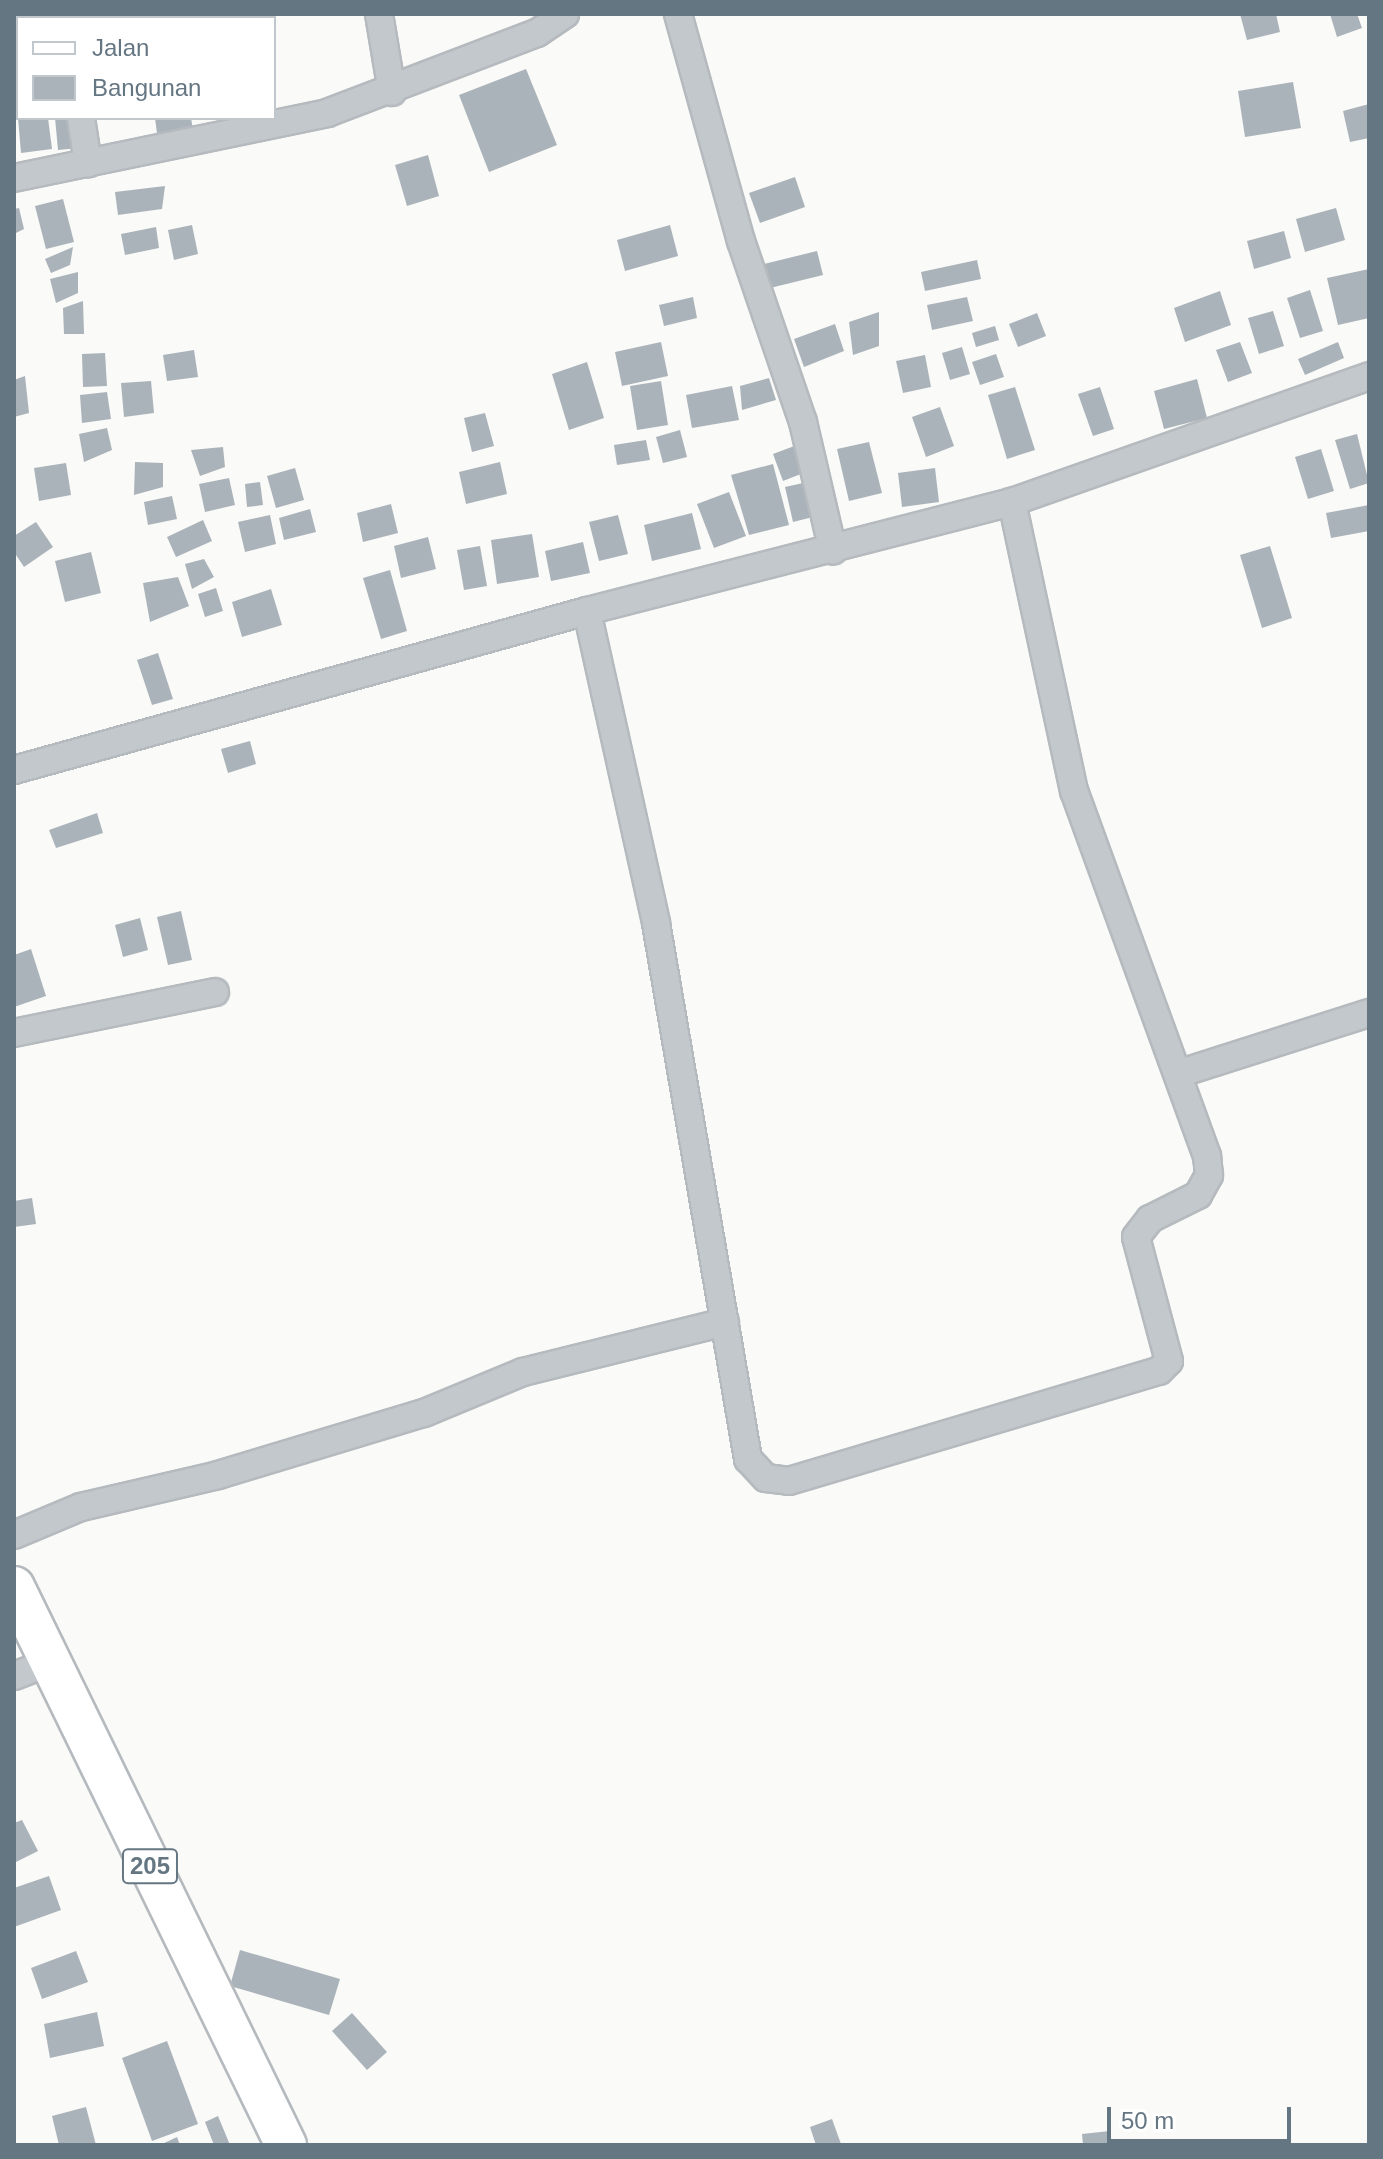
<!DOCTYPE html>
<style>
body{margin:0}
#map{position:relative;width:1383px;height:2159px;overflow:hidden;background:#fafaf8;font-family:Helvetica,sans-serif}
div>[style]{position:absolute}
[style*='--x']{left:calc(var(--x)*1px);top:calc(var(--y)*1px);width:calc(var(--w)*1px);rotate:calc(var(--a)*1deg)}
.building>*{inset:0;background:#aab3b9}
.roads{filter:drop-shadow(2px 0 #b5babe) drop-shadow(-2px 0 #b5babe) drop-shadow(0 2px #b5babe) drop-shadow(0 -2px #b5babe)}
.minor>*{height:26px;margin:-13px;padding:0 13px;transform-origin:13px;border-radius:13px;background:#c3c8cc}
.primary>*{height:40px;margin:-20px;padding:0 20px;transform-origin:20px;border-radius:20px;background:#fff}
span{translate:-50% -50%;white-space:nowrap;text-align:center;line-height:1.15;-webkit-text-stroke:8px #fff;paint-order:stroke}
.shield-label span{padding:2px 6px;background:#fff;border:2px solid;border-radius:6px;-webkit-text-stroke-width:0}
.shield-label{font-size:24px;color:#657683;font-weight:700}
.frame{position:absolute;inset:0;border:16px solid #657683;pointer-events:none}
.legend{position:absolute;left:16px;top:16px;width:260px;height:104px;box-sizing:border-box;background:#fff;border:2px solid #c1c8cd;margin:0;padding:10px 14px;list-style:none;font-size:24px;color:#657683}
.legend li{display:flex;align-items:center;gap:16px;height:40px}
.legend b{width:40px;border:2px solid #c1c8cd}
.scale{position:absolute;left:1107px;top:2107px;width:184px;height:36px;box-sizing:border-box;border:4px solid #657683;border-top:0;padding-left:10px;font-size:24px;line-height:28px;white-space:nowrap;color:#657683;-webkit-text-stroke:6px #fff;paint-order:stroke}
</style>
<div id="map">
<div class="building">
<div style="clip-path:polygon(83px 14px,111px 14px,111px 18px,83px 18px)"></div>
<div style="clip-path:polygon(1240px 14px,1276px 14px,1280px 32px,1247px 40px)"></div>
<div style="clip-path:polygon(1330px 14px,1357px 14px,1362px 28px,1337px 37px)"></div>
<div style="clip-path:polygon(526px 69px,557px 145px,489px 172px,459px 95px)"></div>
<div style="clip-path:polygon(1293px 82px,1301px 128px,1245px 137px,1238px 91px)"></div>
<div style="clip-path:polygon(1369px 104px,1369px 138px,1350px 142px,1343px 111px)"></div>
<div style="clip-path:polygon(18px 118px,48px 118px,52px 149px,21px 153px)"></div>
<div style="clip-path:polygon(55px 118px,75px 118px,79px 148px,58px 150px)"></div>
<div style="clip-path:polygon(155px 118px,191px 118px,194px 136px,158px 141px)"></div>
<div style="clip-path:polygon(428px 155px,439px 196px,407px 206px,395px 165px)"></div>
<div style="clip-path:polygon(795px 177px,805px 207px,760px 223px,749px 193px)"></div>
<div style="clip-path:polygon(165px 186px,162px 209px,118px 215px,115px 192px)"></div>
<div style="clip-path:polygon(63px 199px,74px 242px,46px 249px,35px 206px)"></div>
<div style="clip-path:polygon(19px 208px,24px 229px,14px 234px,14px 209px)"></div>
<div style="clip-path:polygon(1336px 208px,1345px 240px,1305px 252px,1296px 219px)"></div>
<div style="clip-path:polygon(192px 225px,198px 254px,174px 260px,168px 230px)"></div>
<div style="clip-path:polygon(670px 225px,678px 256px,625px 271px,617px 240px)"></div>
<div style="clip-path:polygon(156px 227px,159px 248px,125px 255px,121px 234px)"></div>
<div style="clip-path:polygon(1284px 231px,1291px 258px,1254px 269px,1247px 241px)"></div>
<div style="clip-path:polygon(73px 247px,70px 265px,51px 273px,45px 259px)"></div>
<div style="clip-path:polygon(817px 251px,823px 275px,766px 289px,760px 265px)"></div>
<div style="clip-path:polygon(977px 260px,981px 279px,925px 291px,921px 272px)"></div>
<div style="clip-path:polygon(1369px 269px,1369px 318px,1338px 325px,1327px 278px)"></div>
<div style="clip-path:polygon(78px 272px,78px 293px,56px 303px,50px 279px)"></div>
<div style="clip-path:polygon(1310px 290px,1323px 331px,1300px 338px,1287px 298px)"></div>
<div style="clip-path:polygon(1220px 291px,1231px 325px,1185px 342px,1174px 308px)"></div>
<div style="clip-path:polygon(693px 297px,697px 318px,664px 326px,659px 305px)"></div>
<div style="clip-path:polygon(967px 297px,973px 321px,932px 330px,927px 305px)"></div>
<div style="clip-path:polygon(83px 301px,84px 334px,64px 334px,63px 308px)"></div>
<div style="clip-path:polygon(1273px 311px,1284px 346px,1259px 354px,1248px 318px)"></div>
<div style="clip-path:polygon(879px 312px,879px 346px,853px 355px,849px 322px)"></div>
<div style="clip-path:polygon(1037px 313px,1046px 336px,1018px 347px,1009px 324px)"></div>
<div style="clip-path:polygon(835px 324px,844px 351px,804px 367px,794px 339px)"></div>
<div style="clip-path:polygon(995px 326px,999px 340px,976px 347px,972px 333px)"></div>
<div style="clip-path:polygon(661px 342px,668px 376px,622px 386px,615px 352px)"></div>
<div style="clip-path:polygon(1240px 342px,1252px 373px,1228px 382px,1216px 350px)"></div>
<div style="clip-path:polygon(1338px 342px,1344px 358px,1305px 375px,1298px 359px)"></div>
<div style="clip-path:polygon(962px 347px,970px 374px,950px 380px,942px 353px)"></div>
<div style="clip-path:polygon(194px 350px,198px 377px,167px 381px,163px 355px)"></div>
<div style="clip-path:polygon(105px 353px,107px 386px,83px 387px,82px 354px)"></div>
<div style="clip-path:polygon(996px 354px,1004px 377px,980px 385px,972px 362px)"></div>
<div style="clip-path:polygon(925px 355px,931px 387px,903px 393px,896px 361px)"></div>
<div style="clip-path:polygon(587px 362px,604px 418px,569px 430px,552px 374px)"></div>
<div style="clip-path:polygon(25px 376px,29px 413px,14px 417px,14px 380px)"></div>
<div style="clip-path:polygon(769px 378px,776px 400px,742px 410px,740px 386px)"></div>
<div style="clip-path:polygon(1197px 379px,1207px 418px,1164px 429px,1154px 391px)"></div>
<div style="clip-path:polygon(151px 381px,154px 413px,124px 417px,121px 383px)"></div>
<div style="clip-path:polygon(661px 381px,668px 425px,637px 430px,630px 386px)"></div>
<div style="clip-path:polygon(732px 386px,739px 420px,692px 428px,686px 395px)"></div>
<div style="clip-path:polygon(1015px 387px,1035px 450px,1007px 459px,988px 395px)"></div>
<div style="clip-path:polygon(1100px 387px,1114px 429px,1093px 436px,1078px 394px)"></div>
<div style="clip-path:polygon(107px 392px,111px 419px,82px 423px,80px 395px)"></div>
<div style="clip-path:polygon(940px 407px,954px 446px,926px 457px,912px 417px)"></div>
<div style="clip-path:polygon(485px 413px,494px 446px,472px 452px,464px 418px)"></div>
<div style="clip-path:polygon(107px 428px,112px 450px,84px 462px,79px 434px)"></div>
<div style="clip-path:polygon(680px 430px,687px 457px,663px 463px,656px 437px)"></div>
<div style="clip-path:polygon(1357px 434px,1369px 483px,1350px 489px,1335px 440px)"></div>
<div style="clip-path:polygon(646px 440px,650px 460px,617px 465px,614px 445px)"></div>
<div style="clip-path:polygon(869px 442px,882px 493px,849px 501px,837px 449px)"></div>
<div style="clip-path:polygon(797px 445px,806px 472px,783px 481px,773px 454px)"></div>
<div style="clip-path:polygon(223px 447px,225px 467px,200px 476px,191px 450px)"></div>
<div style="clip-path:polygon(1321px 449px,1334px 491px,1308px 499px,1295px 457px)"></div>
<div style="clip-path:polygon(135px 462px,163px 463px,163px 487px,134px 495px)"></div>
<div style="clip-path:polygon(500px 462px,507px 494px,466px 504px,459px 472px)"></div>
<div style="clip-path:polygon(66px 463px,71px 495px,39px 501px,34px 468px)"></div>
<div style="clip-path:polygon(773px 464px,789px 525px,749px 535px,731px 475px)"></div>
<div style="clip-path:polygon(295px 468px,304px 500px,276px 508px,267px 476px)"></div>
<div style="clip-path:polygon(935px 468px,939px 502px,902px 507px,898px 473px)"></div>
<div style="clip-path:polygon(229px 478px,235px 505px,205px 512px,199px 484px)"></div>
<div style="clip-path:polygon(812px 481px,821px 515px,793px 522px,785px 487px)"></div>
<div style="clip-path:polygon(260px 482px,263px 505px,247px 507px,245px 484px)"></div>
<div style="clip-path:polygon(729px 492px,746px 536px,714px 548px,697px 504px)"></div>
<div style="clip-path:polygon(172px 496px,177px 519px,148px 525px,144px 502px)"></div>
<div style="clip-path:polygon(391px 504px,398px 533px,363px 542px,357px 513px)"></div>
<div style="clip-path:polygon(1369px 505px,1369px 531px,1331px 538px,1326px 513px)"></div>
<div style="clip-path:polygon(310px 509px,316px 532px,284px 540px,279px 518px)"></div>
<div style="clip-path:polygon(692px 513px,701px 549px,652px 561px,644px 525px)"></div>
<div style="clip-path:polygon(270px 515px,276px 544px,245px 552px,238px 522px)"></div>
<div style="clip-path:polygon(618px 515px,628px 554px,599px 561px,589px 522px)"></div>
<div style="clip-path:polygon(203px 520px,212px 541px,176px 557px,167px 537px)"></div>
<div style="clip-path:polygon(36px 522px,53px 547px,24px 567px,14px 552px,14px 536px)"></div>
<div style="clip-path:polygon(532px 534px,539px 577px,497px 584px,491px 540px)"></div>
<div style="clip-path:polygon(428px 537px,436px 569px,401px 578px,394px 546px)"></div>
<div style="clip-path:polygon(583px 542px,590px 573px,551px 581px,545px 551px)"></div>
<div style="clip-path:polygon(480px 546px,487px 586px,464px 590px,457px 550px)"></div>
<div style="clip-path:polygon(1270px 546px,1292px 618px,1262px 628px,1240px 555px)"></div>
<div style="clip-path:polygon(91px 552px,101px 593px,65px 602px,55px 561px)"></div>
<div style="clip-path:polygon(204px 559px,214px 577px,192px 589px,185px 564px)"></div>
<div style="clip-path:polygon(390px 570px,407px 631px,381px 639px,363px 578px)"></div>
<div style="clip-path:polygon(178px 577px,189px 606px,150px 622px,143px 583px)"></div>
<div style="clip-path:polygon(216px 588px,223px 611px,205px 617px,198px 594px)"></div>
<div style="clip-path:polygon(271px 589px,282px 625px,242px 637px,232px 602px)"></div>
<div style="clip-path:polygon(158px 653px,173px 699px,152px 705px,137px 660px)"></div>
<div style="clip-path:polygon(250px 741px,256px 764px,228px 773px,221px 749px)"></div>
<div style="clip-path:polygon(97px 813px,103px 833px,56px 848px,49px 830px)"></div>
<div style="clip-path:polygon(181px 911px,192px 960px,168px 965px,157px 917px)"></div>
<div style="clip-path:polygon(140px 918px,148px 950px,123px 957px,115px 925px)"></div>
<div style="clip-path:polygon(31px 949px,46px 996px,14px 1007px,14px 955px)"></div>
<div style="clip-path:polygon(32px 1198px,36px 1224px,14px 1227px,14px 1201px)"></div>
<div style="clip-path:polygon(22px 1820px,38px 1851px,14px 1863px,14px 1823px)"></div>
<div style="clip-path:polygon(49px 1876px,61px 1910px,14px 1927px,14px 1888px)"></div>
<div style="clip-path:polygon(240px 1950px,340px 1979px,329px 2015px,230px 1986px)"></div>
<div style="clip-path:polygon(76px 1951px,88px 1982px,42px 1999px,31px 1968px)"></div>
<div style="clip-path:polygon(97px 2012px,104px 2046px,50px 2058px,44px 2024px)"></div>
<div style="clip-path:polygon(352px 2013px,387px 2052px,367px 2070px,332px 2031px)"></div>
<div style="clip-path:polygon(167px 2041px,198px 2124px,152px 2141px,122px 2058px)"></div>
<div style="clip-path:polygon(86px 2107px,96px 2145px,59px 2145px,52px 2116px)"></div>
<div style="clip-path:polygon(218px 2116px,230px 2145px,214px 2145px,205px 2122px)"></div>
<div style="clip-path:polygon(832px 2119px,841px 2144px,816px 2145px,810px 2127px)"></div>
<div style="clip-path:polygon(1110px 2131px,1112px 2145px,1083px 2145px,1082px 2134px)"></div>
<div style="clip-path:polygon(177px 2137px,180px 2145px,160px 2145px)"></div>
</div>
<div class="roads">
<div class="minor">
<div style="--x:67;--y:14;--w:4;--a:90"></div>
<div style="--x:379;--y:14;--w:79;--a:80.5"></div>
<div style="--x:678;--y:14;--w:236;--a:74.5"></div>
<div style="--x:741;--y:241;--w:191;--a:71.1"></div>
<div style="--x:803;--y:422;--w:132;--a:76.9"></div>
<div style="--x:81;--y:118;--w:46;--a:81.2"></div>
<div style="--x:14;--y:178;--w:320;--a:-11.7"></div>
<div style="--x:327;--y:113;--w:225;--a:-20.9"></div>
<div style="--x:537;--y:33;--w:34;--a:-34"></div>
<div style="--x:587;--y:611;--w:320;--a:77.5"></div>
<div style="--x:656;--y:923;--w:544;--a:80.26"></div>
<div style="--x:748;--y:1459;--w:26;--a:47"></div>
<div style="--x:766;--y:1478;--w:23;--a:7"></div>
<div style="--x:789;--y:1481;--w:386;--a:-16.6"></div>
<div style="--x:1159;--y:1371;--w:14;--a:-45"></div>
<div style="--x:1169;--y:1361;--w:128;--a:-104.9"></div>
<div style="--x:1136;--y:1237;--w:23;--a:-52"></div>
<div style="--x:1150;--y:1219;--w:54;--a:-26.6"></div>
<div style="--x:1198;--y:1195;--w:23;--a:-61"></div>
<div style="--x:1209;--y:1175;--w:19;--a:-96"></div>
<div style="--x:1207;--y:1156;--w:388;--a:-110"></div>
<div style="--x:1074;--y:791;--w:296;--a:-102.1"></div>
<div style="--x:14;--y:770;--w:595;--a:-15.51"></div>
<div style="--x:587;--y:611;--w:439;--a:-14.4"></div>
<div style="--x:1012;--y:502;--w:379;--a:-19.4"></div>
<div style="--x:14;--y:1033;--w:205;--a:-11.5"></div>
<div style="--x:1178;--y:1074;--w:201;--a:-17.7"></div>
<div style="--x:14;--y:1535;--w:73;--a:-22.7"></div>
<div style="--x:81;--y:1507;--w:141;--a:-13.1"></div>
<div style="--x:218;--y:1475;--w:215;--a:-16.8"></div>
<div style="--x:424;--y:1413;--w:107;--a:-22.5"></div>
<div style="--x:523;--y:1372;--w:208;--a:-13.9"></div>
<div style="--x:14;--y:1676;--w:40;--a:-21"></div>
</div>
<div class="primary">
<div style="--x:14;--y:1587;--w:621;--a:64.01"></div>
</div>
</div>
<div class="shield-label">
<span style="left:150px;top:1866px">205</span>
</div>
<div class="frame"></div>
<ul class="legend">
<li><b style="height:10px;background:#fff"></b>Jalan</li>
<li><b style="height:22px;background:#aab3b9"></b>Bangunan</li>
</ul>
<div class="scale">50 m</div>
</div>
